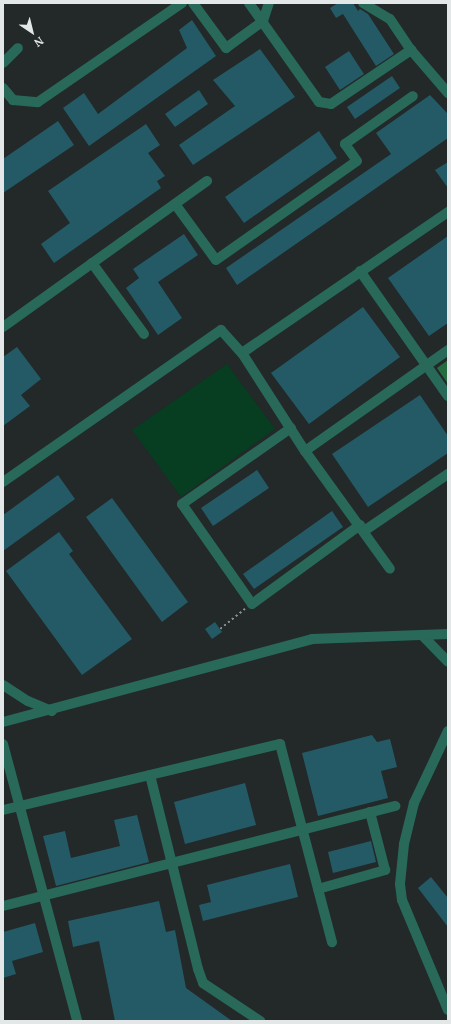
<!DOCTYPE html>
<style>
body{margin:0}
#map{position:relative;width:451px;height:1024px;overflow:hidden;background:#232828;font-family:"PT Serif",serif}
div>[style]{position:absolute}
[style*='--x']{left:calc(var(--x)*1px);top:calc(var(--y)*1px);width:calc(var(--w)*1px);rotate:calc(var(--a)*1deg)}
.green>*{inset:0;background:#073d20}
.forest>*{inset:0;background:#256c41}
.building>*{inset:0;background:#245a66}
.path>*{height:1.5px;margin-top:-0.75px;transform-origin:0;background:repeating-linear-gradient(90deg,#8b8f8f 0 2px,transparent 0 5px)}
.minor>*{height:10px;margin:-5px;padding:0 5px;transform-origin:5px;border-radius:5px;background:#286959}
span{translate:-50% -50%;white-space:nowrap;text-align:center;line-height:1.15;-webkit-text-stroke:3px #232828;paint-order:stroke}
.frame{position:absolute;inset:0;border:4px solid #e3e7e7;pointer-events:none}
.north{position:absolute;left:12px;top:12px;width:40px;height:40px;-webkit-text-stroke:3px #232828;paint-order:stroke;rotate:145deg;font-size:11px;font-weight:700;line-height:16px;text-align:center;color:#e3e7e7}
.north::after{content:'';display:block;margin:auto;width:14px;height:18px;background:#e3e7e7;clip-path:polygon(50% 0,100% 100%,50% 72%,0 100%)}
</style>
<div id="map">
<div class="green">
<div style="clip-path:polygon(227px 364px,275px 429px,181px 497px,132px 430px)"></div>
</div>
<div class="forest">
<div style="clip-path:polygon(448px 360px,448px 384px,437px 368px)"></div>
</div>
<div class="building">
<div style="clip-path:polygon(338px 3px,353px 3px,358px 11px,360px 9px,368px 14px,394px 54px,376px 66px,343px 14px,336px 18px,330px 8px)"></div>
<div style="clip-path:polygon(192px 20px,216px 56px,89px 146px,63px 108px,84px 93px,98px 114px,187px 48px,179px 30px)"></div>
<div style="clip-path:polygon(260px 49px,295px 97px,193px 165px,179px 145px,235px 106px,213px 80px)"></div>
<div style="clip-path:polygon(349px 51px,364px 74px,340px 90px,325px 67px)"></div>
<div style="clip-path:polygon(392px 76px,400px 88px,355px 119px,347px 107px)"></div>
<div style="clip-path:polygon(199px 90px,208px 104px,175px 127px,165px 114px)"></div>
<div style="clip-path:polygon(430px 95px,448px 114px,448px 138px,237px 285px,226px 268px,391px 154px,376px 133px)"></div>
<div style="clip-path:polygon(58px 121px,74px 145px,3px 193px,3px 159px)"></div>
<div style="clip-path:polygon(146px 124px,160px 145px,148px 153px,165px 176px,157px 181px,161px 188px,54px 263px,41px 244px,70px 223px,48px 191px)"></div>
<div style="clip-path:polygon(319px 131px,337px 158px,244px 223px,225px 197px)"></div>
<div style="clip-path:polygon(448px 162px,448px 188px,435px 170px)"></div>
<div style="clip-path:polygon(184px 234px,198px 255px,158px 282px,182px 318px,158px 335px,126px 288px,139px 278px,133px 269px)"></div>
<div style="clip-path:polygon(448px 236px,448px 323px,429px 336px,388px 278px)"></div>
<div style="clip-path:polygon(363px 307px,400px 357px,309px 424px,271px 373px)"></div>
<div style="clip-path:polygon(17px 347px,41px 379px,21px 395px,30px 406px,3px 426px,3px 357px)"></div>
<div style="clip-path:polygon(420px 395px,448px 436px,448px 453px,368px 507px,332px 454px)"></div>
<div style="clip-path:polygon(257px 470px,269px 488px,213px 526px,201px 508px)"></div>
<div style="clip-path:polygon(58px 475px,75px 499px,3px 551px,3px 515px)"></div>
<div style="clip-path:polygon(112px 498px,188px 602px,162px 622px,86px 517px)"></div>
<div style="clip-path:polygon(332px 511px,343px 527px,254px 589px,243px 574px)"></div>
<div style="clip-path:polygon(59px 532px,73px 551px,69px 554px,132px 639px,82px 675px,6px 571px)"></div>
<div style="clip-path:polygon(215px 622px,222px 632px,212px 639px,205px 629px)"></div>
<div style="clip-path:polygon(372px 735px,377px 742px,390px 739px,397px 767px,381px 771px,388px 798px,318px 816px,302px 753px)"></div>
<div style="clip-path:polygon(245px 783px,256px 825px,185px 844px,174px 802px)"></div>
<div style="clip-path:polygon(137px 815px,149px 862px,56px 886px,43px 836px,65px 831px,71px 858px,120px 846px,114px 820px)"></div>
<div style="clip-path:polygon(371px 841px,376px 862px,333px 873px,328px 852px)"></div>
<div style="clip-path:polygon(290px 864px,298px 897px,203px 921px,199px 905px,211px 902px,207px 885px)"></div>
<div style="clip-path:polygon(431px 877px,448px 898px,448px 927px,418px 888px)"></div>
<div style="clip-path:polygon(159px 901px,166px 932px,175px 930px,186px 988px,232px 1021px,115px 1021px,99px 941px,73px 947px,68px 921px)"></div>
<div style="clip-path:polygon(35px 923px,43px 952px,12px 961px,16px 974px,3px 978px,3px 932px)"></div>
</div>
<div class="path">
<div style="--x:220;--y:629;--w:32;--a:-39"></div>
</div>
<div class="minor">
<div style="--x:193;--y:3;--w:56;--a:53.7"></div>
<div style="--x:226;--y:48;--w:46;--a:-36.1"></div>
<div style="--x:263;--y:21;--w:19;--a:-72"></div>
<div style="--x:249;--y:3;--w:121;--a:54.7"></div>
<div style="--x:319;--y:102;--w:12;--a:9"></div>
<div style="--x:331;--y:104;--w:97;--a:-34"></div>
<div style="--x:363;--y:3;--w:31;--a:31"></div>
<div style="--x:390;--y:19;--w:37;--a:56"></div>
<div style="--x:411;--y:50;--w:57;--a:49.3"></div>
<div style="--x:3;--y:63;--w:21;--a:-45"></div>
<div style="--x:3;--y:88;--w:16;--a:50"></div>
<div style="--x:13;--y:100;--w:25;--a:5"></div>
<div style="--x:38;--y:102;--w:175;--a:-34.5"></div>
<div style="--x:175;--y:204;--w:69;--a:53.8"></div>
<div style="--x:216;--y:260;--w:172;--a:-35.1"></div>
<div style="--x:357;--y:161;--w:21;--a:-125"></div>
<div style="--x:345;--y:144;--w:83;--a:-35.2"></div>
<div style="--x:92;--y:263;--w:88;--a:53.8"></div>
<div style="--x:360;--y:271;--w:153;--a:54.9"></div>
<div style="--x:3;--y:327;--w:251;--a:-35.6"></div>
<div style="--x:242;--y:353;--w:250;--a:-34.4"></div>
<div style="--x:291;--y:428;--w:133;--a:145.1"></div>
<div style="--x:182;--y:504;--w:122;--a:55"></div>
<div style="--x:252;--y:604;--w:134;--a:-36.2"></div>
<div style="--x:305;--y:451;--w:175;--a:-35.2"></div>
<div style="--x:3;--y:482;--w:266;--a:-34.9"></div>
<div style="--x:221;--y:330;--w:31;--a:48"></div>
<div style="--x:242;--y:353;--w:117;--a:57.3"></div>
<div style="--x:305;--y:451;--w:145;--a:54.2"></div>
<div style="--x:364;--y:531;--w:102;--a:-34.2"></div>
<div style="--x:422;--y:635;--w:37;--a:46"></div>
<div style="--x:3;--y:685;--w:30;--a:33"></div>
<div style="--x:28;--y:701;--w:26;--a:23"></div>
<div style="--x:3;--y:722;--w:320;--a:-15"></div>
<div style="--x:312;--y:639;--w:136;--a:-2.1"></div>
<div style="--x:448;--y:731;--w:80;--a:115.3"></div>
<div style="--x:414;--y:803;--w:42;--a:103.7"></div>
<div style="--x:404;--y:844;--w:40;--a:95.7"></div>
<div style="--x:400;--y:884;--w:16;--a:83"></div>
<div style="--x:402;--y:900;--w:119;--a:67.3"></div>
<div style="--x:3;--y:744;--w:287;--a:75"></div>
<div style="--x:150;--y:775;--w:200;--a:76.1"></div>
<div style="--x:198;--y:969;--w:15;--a:70"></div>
<div style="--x:203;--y:983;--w:69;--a:33.7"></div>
<div style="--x:3;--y:810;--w:285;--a:-13.4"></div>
<div style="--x:280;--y:744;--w:205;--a:75.3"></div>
<div style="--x:318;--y:889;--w:70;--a:-15.8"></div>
<div style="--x:385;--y:870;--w:60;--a:-104.5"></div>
<div style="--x:3;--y:906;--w:405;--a:-14.3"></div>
</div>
<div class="frame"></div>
<div class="north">N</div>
</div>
